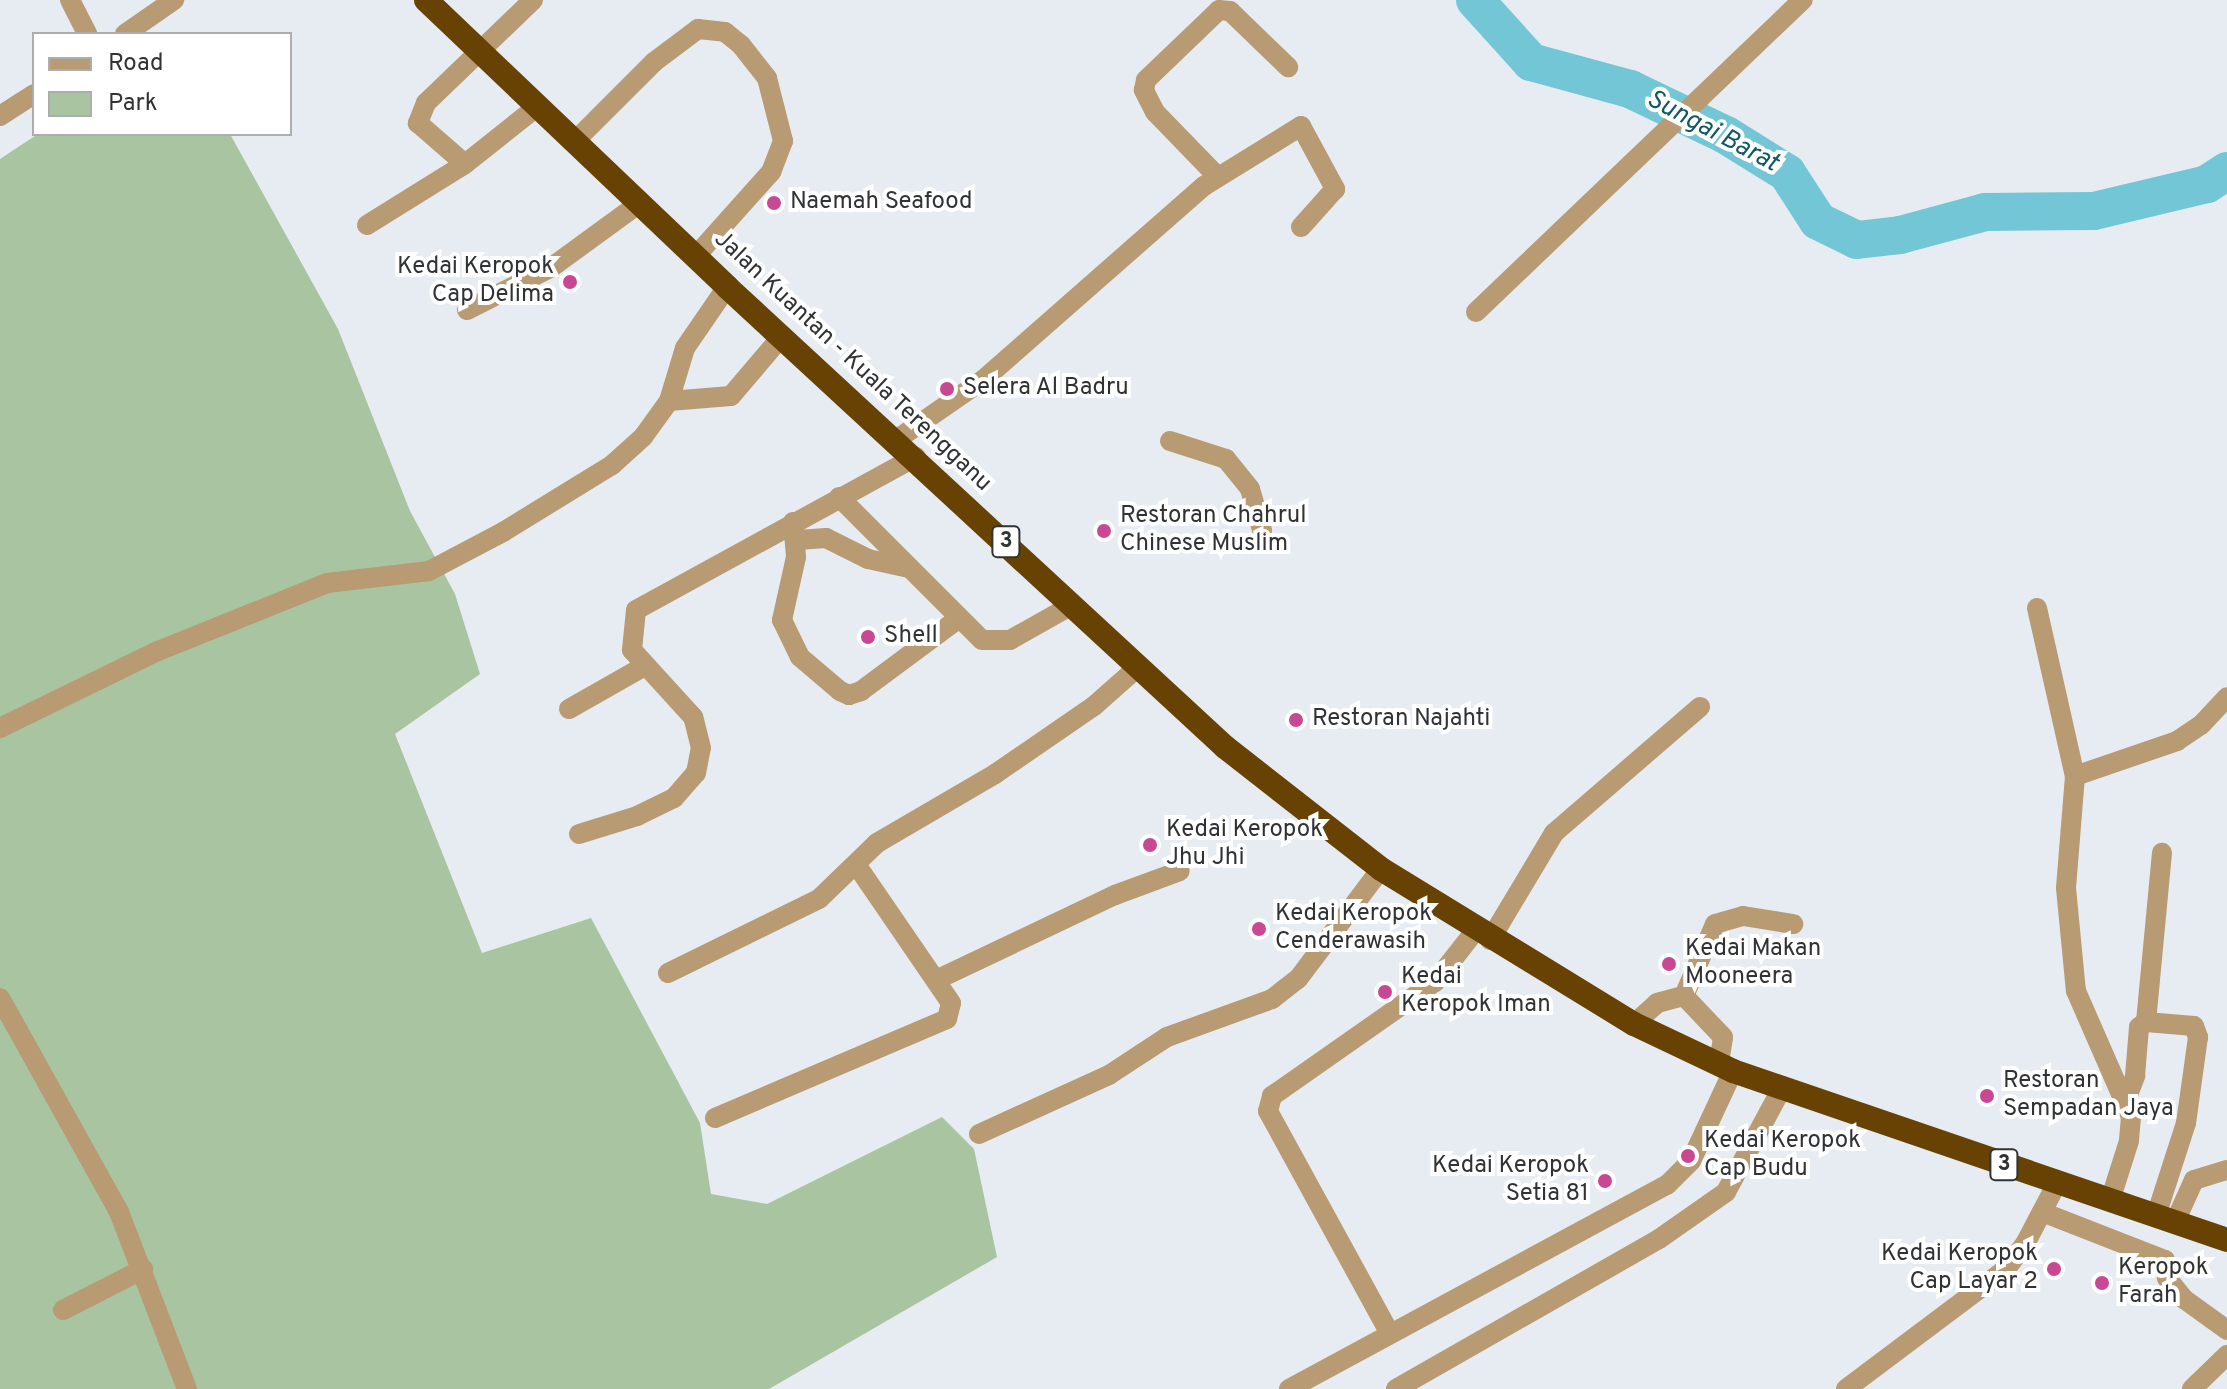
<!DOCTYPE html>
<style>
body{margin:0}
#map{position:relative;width:2227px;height:1389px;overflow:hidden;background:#e6ecf1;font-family:Overpass,sans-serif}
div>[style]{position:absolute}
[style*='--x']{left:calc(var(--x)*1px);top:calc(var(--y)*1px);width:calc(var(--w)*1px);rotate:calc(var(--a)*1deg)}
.green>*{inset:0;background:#a9c4a0}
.river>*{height:38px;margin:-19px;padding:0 19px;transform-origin:19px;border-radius:19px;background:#73c6d6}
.minor>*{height:20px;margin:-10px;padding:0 10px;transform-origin:10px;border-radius:10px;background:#b89a73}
.highway>*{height:24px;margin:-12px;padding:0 12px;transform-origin:12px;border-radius:12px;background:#674203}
.dots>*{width:22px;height:22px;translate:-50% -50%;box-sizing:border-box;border:4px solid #fff;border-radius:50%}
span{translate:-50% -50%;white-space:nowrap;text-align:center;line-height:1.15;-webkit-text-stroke:8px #fff;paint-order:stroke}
.shield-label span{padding:2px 6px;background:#fff;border:2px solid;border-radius:6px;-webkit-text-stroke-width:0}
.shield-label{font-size:22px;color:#303234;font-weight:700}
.poi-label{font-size:24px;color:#303234}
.left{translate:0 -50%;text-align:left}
.right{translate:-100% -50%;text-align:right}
.street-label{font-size:24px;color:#303234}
.water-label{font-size:26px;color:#105863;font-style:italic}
.legend{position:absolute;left:32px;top:32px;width:260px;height:104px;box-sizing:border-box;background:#fff;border:2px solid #acadae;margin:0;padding:10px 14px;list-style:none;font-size:24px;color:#303234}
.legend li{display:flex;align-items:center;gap:16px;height:40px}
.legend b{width:40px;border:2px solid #acadae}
</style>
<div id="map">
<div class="green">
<div style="clip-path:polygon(38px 134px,230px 134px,338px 329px,410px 511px,455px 594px,480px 674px,395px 734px,482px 953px,591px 918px,700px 1123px,711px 1194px,767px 1204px,942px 1117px,974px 1149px,997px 1257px,769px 1389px,0 1389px,0 159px)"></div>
</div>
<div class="river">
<div style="--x:1475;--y:0;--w:84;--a:47.9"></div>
<div style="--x:1531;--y:62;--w:103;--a:15.3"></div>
<div style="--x:1630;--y:89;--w:106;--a:25.6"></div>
<div style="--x:1726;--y:135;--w:72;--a:31.9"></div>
<div style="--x:1787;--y:173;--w:57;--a:57.1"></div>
<div style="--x:1818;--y:221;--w:43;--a:26"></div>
<div style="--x:1857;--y:240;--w:43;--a:-6.6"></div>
<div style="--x:1900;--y:235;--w:88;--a:-15.1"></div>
<div style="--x:1985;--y:212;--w:109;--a:-0.5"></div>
<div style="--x:2094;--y:211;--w:116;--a:-13.4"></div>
<div style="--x:2207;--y:184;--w:24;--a:-33"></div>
</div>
<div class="minor">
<div style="--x:70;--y:0;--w:38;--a:63"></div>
<div style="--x:533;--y:0;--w:149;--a:136.1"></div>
<div style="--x:426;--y:103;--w:22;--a:112"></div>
<div style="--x:418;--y:123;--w:62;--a:41.1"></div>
<div style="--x:465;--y:164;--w:93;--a:-38.5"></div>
<div style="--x:125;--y:34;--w:60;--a:-34.8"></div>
<div style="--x:0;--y:116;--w:40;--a:-32.9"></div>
<div style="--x:575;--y:141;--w:112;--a:-45"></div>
<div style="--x:654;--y:62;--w:55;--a:-36.9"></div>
<div style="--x:698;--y:29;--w:27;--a:6"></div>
<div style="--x:725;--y:32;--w:21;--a:39"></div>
<div style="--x:741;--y:45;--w:42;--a:51.8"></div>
<div style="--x:767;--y:78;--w:65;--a:75.7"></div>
<div style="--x:783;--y:141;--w:33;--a:111"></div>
<div style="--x:771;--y:172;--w:113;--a:131.8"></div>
<div style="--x:1217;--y:176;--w:89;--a:-134.1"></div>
<div style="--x:1155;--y:112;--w:25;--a:-117"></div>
<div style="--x:1144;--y:90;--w:10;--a:-79"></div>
<div style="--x:1146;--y:80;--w:101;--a:-43.8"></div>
<div style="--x:1219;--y:10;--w:11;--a:5"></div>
<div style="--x:1230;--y:11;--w:81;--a:44"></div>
<div style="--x:367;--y:225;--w:115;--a:-31.9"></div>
<div style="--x:467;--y:310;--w:95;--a:-26.8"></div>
<div style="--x:552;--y:267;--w:110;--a:-36.1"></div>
<div style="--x:1476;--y:312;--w:452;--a:-43.7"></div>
<div style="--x:669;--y:401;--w:62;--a:-4.6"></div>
<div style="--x:731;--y:396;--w:79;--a:-49.6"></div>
<div style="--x:896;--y:440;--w:106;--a:-34.6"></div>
<div style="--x:983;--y:380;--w:294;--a:-41.3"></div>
<div style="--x:1204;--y:186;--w:114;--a:-31.7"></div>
<div style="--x:1301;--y:126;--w:72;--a:61.6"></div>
<div style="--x:1335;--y:189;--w:51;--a:131.8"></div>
<div style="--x:1170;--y:441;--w:59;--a:17.8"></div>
<div style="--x:1226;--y:459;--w:38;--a:51"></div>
<div style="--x:1250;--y:489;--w:43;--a:73.7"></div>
<div style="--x:839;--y:497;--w:202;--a:45"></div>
<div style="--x:982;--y:640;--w:28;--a:0"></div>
<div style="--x:1010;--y:640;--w:71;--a:-29.4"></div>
<div style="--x:793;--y:522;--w:35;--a:85"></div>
<div style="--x:796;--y:557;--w:65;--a:102.5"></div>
<div style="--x:782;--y:620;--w:41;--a:64.1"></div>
<div style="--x:800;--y:657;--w:52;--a:40.4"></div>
<div style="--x:840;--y:691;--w:10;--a:24"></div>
<div style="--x:849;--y:695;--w:13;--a:-18"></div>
<div style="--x:861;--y:691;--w:121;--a:-36.6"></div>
<div style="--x:798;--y:540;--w:28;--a:-4"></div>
<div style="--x:826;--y:538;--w:47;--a:26.6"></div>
<div style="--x:868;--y:559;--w:42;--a:12.4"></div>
<div style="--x:2037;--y:608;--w:172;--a:77.3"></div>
<div style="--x:2075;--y:776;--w:112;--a:94.6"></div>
<div style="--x:2066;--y:888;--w:103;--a:84.5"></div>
<div style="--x:2076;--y:991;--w:137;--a:66.4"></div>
<div style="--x:2131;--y:1117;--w:24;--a:95"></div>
<div style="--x:2129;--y:1141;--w:63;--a:107.6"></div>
<div style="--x:569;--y:709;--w:85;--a:-29.6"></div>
<div style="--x:0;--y:728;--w:176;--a:-26"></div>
<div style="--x:158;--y:651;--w:182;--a:-21.9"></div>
<div style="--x:327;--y:583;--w:103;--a:-6.7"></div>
<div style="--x:429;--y:571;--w:84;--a:-27.8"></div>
<div style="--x:503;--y:532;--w:128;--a:-31.6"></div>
<div style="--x:612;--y:465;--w:42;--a:-42.1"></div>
<div style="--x:643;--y:437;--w:44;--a:-54.2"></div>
<div style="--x:669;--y:401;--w:55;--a:-73.2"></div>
<div style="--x:685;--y:348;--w:74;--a:-55.5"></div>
<div style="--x:2075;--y:776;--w:108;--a:-18.9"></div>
<div style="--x:2177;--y:741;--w:29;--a:-34"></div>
<div style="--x:2201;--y:725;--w:38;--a:-47"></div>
<div style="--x:579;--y:834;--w:61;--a:-17.2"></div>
<div style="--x:637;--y:816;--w:41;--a:-25.9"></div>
<div style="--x:674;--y:798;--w:33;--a:-49"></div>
<div style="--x:696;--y:773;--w:25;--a:-79"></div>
<div style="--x:701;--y:748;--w:32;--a:-104"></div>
<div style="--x:693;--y:717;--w:91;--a:-132.3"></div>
<div style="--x:632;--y:650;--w:40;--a:-84.3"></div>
<div style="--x:636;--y:610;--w:319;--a:-28.7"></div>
<div style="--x:1490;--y:940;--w:125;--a:-59.1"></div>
<div style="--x:1554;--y:833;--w:193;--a:-40.8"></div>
<div style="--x:668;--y:973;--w:168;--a:-26.1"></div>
<div style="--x:819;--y:899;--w:81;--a:-44"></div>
<div style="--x:877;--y:843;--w:137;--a:-30.3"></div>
<div style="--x:995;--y:774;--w:120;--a:-34.5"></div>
<div style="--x:1094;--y:706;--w:60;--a:-41.6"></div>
<div style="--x:936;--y:980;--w:198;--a:-25.4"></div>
<div style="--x:1115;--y:895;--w:69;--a:-20.3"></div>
<div style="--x:0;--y:998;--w:245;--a:60.9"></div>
<div style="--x:119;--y:1212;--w:190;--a:69"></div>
<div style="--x:2146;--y:1022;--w:170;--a:-84.6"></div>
<div style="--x:1634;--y:1024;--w:31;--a:-42"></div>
<div style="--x:1657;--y:1003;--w:28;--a:-15"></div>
<div style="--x:1719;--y:1063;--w:26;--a:-81"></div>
<div style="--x:1723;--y:1037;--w:57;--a:-133.6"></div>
<div style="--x:1684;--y:996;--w:78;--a:-66.7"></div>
<div style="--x:1715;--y:924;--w:29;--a:-16"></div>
<div style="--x:1743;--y:916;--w:51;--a:9.1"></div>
<div style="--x:2126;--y:1100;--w:26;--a:-69"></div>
<div style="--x:2135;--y:1076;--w:49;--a:-85.3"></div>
<div style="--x:2139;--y:1027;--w:9;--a:-36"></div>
<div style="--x:2146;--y:1022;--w:48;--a:4.8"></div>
<div style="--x:2194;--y:1026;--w:12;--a:70"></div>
<div style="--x:2198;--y:1037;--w:87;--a:97.9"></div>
<div style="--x:2186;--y:1123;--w:98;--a:107.9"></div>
<div style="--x:715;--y:1118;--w:252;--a:-23.1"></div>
<div style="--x:947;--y:1019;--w:16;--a:-76"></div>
<div style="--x:951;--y:1003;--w:168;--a:-124.4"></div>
<div style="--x:979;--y:1134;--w:143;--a:-24.4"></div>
<div style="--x:1109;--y:1075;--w:69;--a:-33.2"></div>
<div style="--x:1167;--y:1037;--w:112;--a:-19.9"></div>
<div style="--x:1272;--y:999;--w:33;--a:-38"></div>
<div style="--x:1298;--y:979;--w:138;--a:-53"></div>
<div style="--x:2042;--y:1212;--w:132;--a:21.3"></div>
<div style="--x:2165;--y:1260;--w:18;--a:84"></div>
<div style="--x:2167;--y:1278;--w:27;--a:51"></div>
<div style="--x:2184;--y:1299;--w:53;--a:35.8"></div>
<div style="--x:2175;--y:1222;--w:46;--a:-65.7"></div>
<div style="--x:2194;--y:1180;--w:34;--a:-17"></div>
<div style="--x:63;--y:1310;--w:90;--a:-27.1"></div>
<div style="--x:1389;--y:1332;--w:252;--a:-118.7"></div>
<div style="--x:1268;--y:1111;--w:16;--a:-75"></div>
<div style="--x:1272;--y:1096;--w:199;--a:-35"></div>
<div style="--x:1435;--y:982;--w:65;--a:-51.9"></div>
<div style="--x:1289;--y:1389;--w:430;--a:-28.4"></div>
<div style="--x:1667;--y:1185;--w:34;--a:-45"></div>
<div style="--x:1691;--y:1161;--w:99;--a:-65"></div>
<div style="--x:1396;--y:1389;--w:303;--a:-29.7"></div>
<div style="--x:1659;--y:1239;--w:82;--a:-35"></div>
<div style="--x:1726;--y:1192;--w:116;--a:-61.7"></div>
<div style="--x:1846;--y:1389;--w:200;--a:-36.9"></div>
<div style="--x:2006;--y:1269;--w:31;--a:-53"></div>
<div style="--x:2025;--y:1244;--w:69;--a:-62.3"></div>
<div style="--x:2192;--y:1389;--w:49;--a:-44.2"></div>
</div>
<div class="highway">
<div style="--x:426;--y:0;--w:416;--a:43.6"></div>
<div style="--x:727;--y:287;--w:678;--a:42.73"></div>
<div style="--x:1225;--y:747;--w:198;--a:38"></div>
<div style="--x:1381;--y:869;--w:297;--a:31.5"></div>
<div style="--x:1634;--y:1024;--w:110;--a:25.4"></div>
<div style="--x:1733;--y:1071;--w:522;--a:18.89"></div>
</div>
<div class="dots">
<div style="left:774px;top:203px;background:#c84894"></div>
<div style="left:570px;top:282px;background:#c84894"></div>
<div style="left:947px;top:389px;background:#c84894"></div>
<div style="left:1104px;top:531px;background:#c84894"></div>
<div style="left:868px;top:637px;background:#c84894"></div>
<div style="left:1296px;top:720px;background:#c84894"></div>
<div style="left:1150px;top:845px;background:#c84894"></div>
<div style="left:1259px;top:929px;background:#c84894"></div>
<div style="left:1669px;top:964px;background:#c84894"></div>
<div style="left:1385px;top:992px;background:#c84894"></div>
<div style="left:1987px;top:1096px;background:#c84894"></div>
<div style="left:1688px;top:1156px;background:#c84894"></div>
<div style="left:1605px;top:1181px;background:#c84894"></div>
<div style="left:2054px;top:1269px;background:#c84894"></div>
<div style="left:2102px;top:1283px;background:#c84894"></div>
</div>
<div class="shield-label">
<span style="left:1006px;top:542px">3</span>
<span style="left:2004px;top:1165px">3</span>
</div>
<div class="poi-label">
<span class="left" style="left:790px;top:203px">Naemah Seafood</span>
<span class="right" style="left:554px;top:282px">Kedai Keropok<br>Cap Delima</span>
<span class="left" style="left:963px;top:389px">Selera Al Badru</span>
<span class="left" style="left:1120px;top:531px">Restoran Chahrul<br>Chinese Muslim</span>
<span class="left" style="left:884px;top:637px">Shell</span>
<span class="left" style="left:1312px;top:720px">Restoran Najahti</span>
<span class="left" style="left:1166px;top:845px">Kedai Keropok<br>Jhu Jhi</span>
<span class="left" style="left:1275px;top:929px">Kedai Keropok<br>Cenderawasih</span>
<span class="left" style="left:1685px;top:964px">Kedai Makan<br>Mooneera</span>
<span class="left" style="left:1401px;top:992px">Kedai<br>Keropok Iman</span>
<span class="left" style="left:2003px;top:1096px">Restoran<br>Sempadan Jaya</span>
<span class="left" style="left:1704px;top:1156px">Kedai Keropok<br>Cap Budu</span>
<span class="right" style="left:1589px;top:1181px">Kedai Keropok<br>Setia 81</span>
<span class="right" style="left:2038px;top:1269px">Kedai Keropok<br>Cap Layar 2</span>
<span class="left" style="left:2118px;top:1283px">Keropok<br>Farah</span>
</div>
<div class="street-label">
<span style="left:852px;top:362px;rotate:43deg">Jalan Kuantan - Kuala Terengganu</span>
</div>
<div class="water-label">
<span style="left:1712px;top:132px;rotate:28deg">Sungai Barat</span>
</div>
<ul class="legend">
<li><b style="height:10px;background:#b89a73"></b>Road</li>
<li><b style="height:22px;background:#a9c4a0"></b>Park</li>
</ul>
</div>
